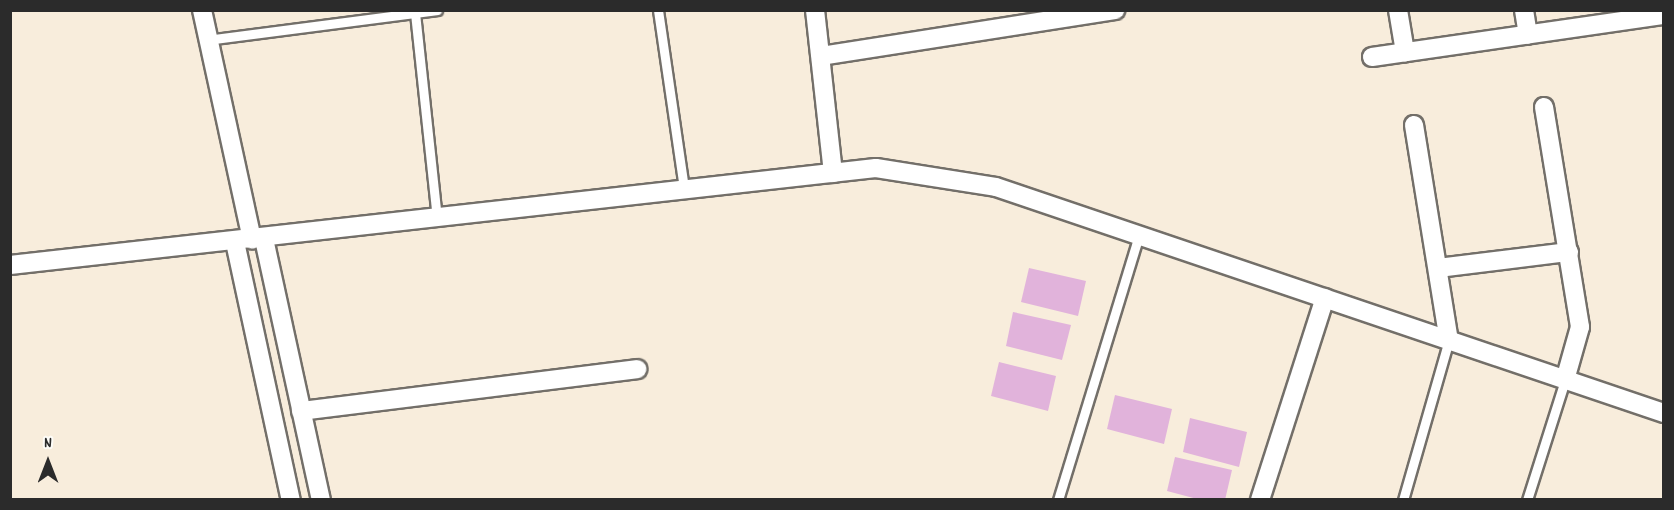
<!DOCTYPE html>
<style>
body{margin:0}
#map{position:relative;width:1674px;height:510px;overflow:hidden;background:#f8eddc;font-family:Dekko,sans-serif}
div>[style]{position:absolute}
[style*='--x']{left:calc(var(--x)*1px);top:calc(var(--y)*1px);width:calc(var(--w)*1px);rotate:calc(var(--a)*1deg)}
.building>*{inset:0;background:#e1b3db}
.roads{filter:drop-shadow(2px 0 #736f69) drop-shadow(-2px 0 #736f69) drop-shadow(0 2px #736f69) drop-shadow(0 -2px #736f69)}
.lane>*{height:9px;margin:-4.5px;padding:0 4.5px;transform-origin:4.5px;border-radius:4.5px;background:#fff}
.street>*{height:18px;margin:-9px;padding:0 9px;transform-origin:9px;border-radius:9px;background:#fff}
span{translate:-50% -50%;white-space:nowrap;text-align:center;line-height:1.15;-webkit-text-stroke:5px #fdfcf7;paint-order:stroke}
.frame{position:absolute;inset:0;border:12px solid #2b2b2b;pointer-events:none}
.north{position:absolute;left:18px;top:432px;width:60px;height:60px;-webkit-text-stroke:4px #fdfcf7;paint-order:stroke;rotate:0deg;font-size:16px;font-weight:700;line-height:24px;text-align:center;color:#2b2b2b}
.north::after{content:'';display:block;margin:auto;width:21px;height:27px;background:#2b2b2b;clip-path:polygon(50% 0,100% 100%,50% 72%,0 100%)}
</style>
<div id="map">
<div class="building">
<div style="clip-path:polygon(1029px 268px,1086px 281px,1078px 316px,1021px 302px)"></div>
<div style="clip-path:polygon(1013px 312px,1071px 325px,1062px 360px,1006px 346px)"></div>
<div style="clip-path:polygon(999px 362px,1056px 376px,1048px 411px,991px 396px)"></div>
<div style="clip-path:polygon(1115px 395px,1172px 409px,1164px 444px,1107px 429px)"></div>
<div style="clip-path:polygon(1190px 418px,1247px 432px,1239px 467px,1183px 452px)"></div>
<div style="clip-path:polygon(1175px 457px,1232px 470px,1225px 500px,1201px 500px,1167px 491px)"></div>
</div>
<div class="roads">
<div class="lane">
<div style="--x:658;--y:10;--w:180;--a:81.7"></div>
<div style="--x:415;--y:13;--w:206;--a:83.9"></div>
<div style="--x:207;--y:40;--w:232;--a:-7.4"></div>
<div style="--x:1058;--y:500;--w:277;--a:-73"></div>
<div style="--x:1403;--y:500;--w:166;--a:-74"></div>
<div style="--x:1527;--y:500;--w:126;--a:-72.4"></div>
</div>
<div class="street">
<div style="--x:202;--y:10;--w:235;--a:77.7"></div>
<div style="--x:815;--y:10;--w:164;--a:83.7"></div>
<div style="--x:1398;--y:10;--w:43;--a:80.5"></div>
<div style="--x:1524;--y:10;--w:25;--a:81"></div>
<div style="--x:821;--y:56;--w:298;--a:-8.9"></div>
<div style="--x:1372;--y:57;--w:295;--a:-8.2"></div>
<div style="--x:1544;--y:107;--w:223;--a:80.7"></div>
<div style="--x:1580;--y:327;--w:55;--a:105.8"></div>
<div style="--x:1414;--y:125;--w:218;--a:80.8"></div>
<div style="--x:264;--y:239;--w:267;--a:77.7"></div>
<div style="--x:235;--y:242;--w:264;--a:77.8"></div>
<div style="--x:10;--y:265;--w:871;--a:-6.39"></div>
<div style="--x:876;--y:168;--w:121;--a:9"></div>
<div style="--x:996;--y:187;--w:705;--a:18.69"></div>
<div style="--x:1438;--y:268;--w:132;--a:-7"></div>
<div style="--x:301;--y:411;--w:339;--a:-7.1"></div>
<div style="--x:1260;--y:500;--w:212;--a:-72.2"></div>
</div>
</div>
<div class="frame"></div>
<div class="north">N</div>
</div>
